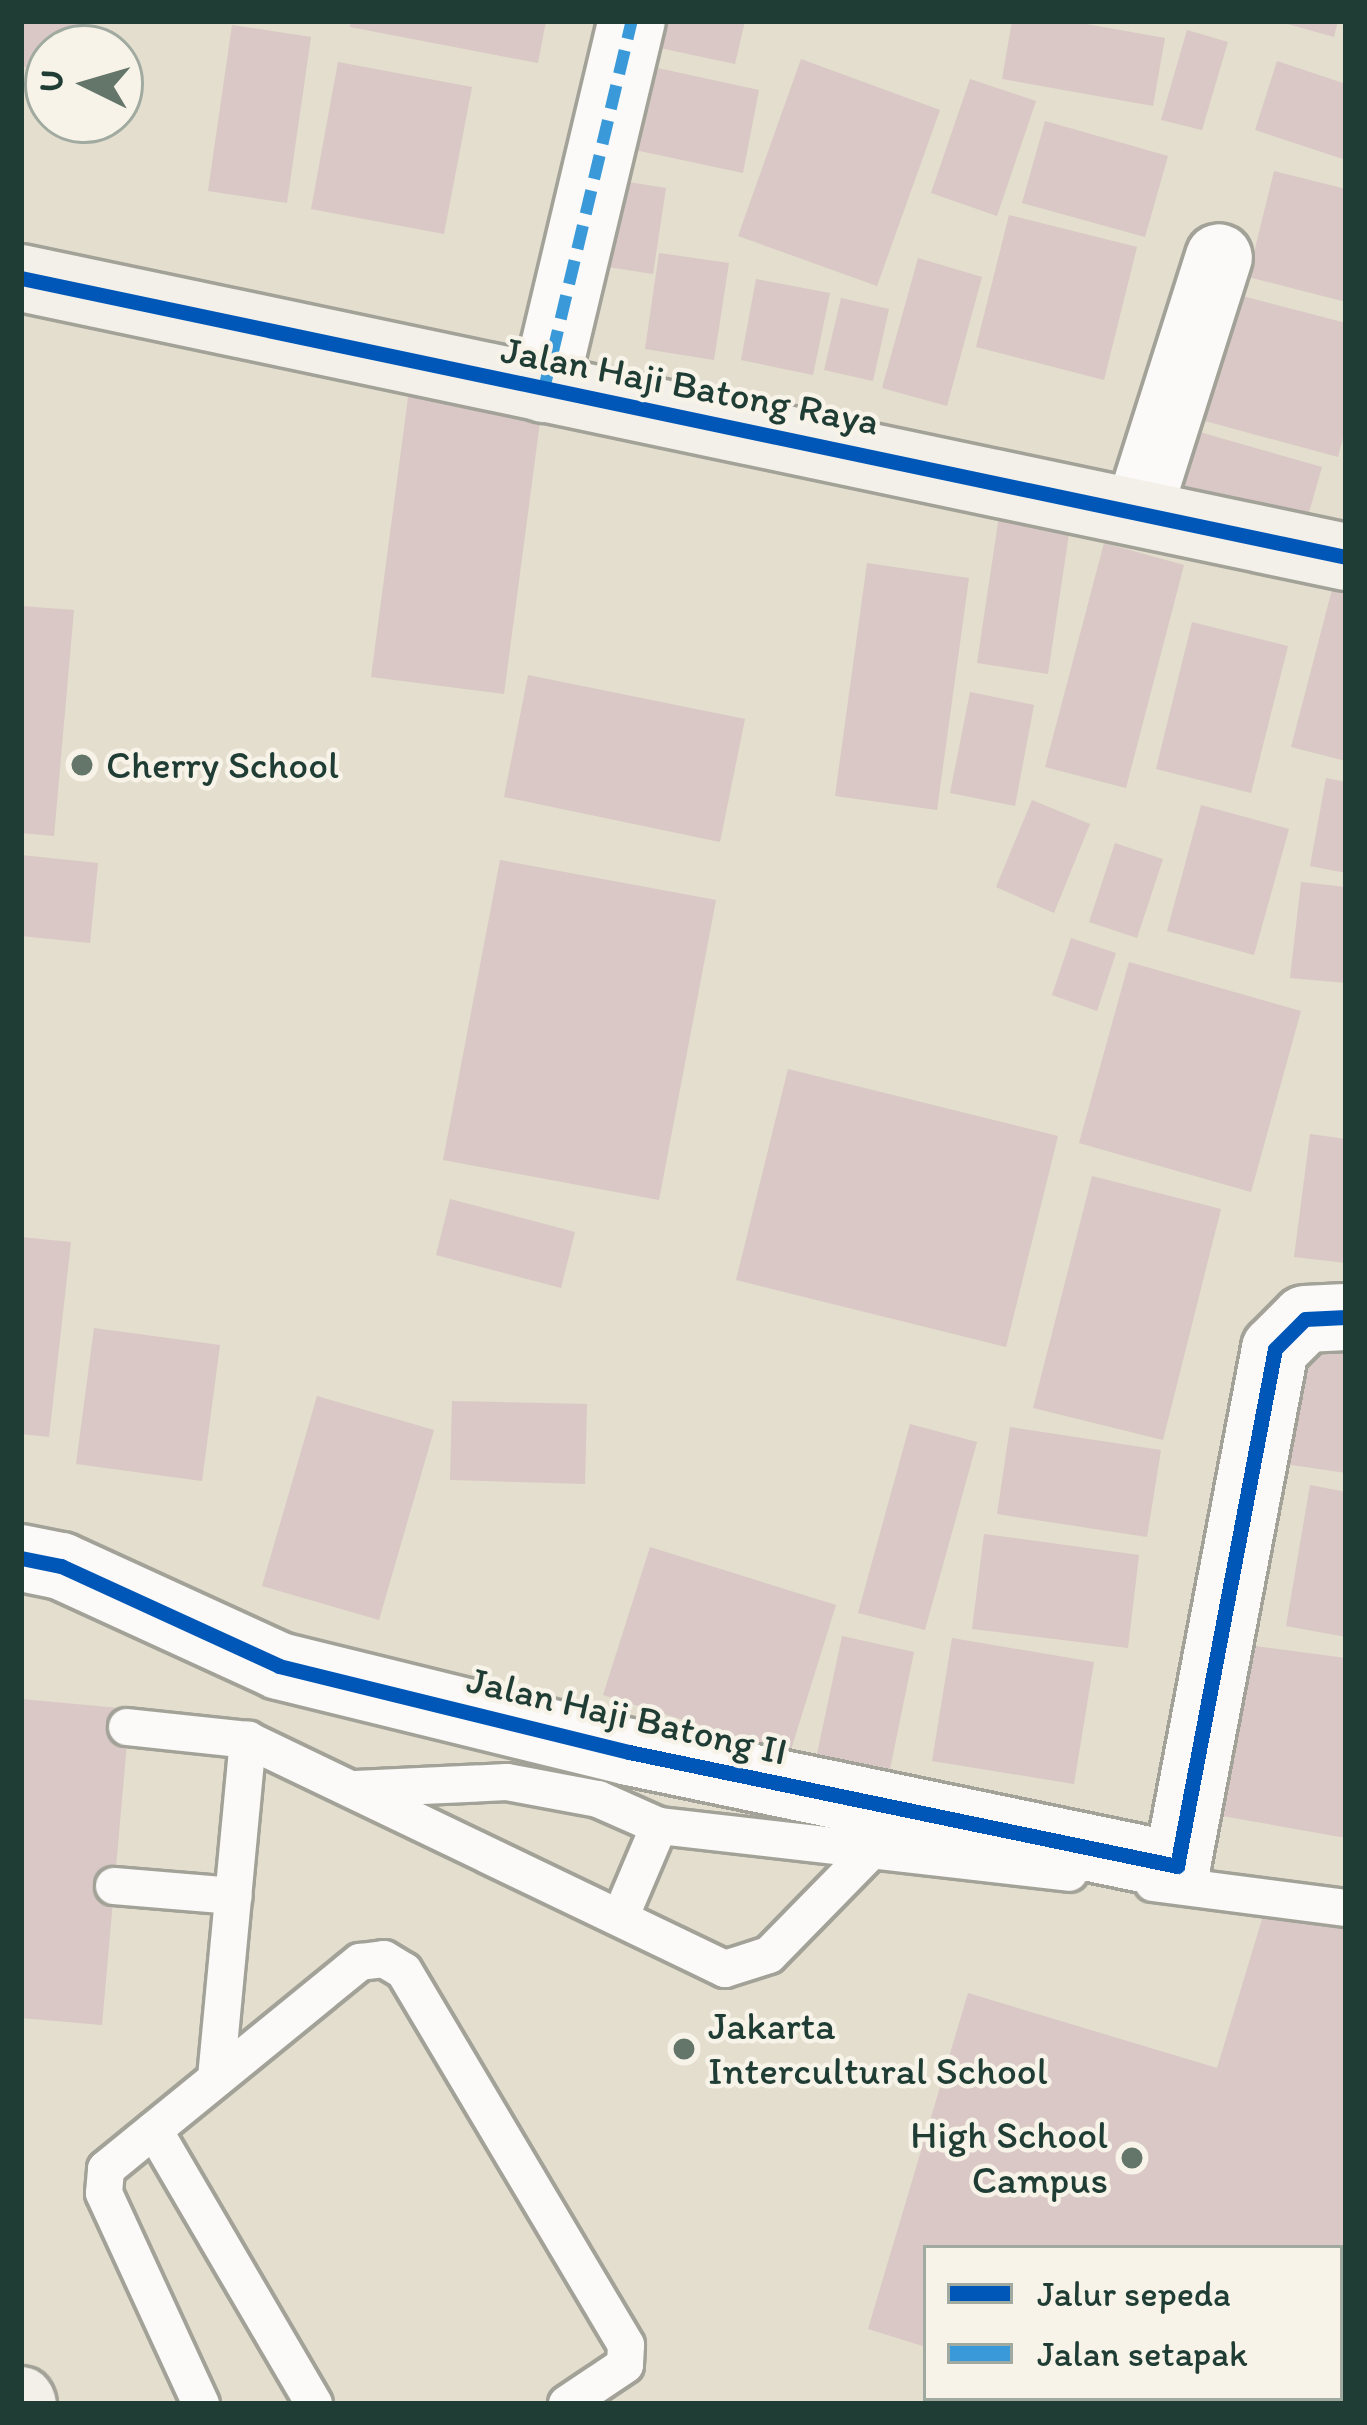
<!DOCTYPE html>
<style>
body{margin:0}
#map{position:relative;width:1367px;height:2425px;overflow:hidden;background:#e3decd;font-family:Itim,sans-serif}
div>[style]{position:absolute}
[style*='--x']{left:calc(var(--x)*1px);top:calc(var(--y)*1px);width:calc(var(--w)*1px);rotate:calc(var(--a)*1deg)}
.building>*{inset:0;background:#d9c8c5}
.roads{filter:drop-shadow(3px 0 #a2a298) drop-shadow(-3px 0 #a2a298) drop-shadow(0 3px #a2a298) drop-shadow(0 -3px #a2a298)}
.lane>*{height:36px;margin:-18px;padding:0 18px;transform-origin:18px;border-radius:18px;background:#fbfaf8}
.street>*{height:66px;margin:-33px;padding:0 33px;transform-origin:33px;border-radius:33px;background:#fbfaf8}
.secondary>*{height:66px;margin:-33px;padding:0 33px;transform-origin:33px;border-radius:33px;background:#f2f0e9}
.quiet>*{height:12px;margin-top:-6px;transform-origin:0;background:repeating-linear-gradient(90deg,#3a99d8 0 24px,transparent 0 36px)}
.cycleway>*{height:15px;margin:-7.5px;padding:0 7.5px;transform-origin:7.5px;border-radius:7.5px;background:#0057b8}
.dots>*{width:33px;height:33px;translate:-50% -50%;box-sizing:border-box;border:6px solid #f7f3e8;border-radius:50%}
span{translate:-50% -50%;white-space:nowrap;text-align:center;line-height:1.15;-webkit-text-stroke:9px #f7f3e8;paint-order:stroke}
.street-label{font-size:39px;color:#1f3d34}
.poi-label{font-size:39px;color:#1f3d34}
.left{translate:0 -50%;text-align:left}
.right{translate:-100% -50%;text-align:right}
.frame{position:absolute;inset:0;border:24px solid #1f3d34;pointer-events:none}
.legend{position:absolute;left:923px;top:2245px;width:420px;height:156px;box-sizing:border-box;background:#f7f3e8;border:3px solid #a1aaa0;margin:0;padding:15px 21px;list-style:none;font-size:36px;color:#1f3d34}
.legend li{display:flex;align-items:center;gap:24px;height:60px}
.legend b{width:60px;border:3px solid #a1aaa0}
.north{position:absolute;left:24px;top:24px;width:120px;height:120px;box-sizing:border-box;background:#f7f3e8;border:3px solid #a1aaa0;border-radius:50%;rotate:275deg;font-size:33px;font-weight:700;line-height:48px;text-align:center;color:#1f3d34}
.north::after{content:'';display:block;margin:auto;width:42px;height:54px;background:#64756a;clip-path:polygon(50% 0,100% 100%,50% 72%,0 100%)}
</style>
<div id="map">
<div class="building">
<div style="clip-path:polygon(21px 21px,86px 21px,73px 48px,48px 48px,48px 78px,21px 65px)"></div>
<div style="clip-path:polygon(351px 21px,546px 21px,538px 63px,350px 27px)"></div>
<div style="clip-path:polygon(651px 21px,745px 21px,735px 64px,646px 45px)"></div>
<div style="clip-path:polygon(1012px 21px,1069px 21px,1165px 38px,1153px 106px,1002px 79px)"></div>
<div style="clip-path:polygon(1277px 21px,1338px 21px,1334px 37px)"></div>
<div style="clip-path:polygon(232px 25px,311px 37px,287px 203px,208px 191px)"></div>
<div style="clip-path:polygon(1187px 30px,1228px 42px,1202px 130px,1161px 120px)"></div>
<div style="clip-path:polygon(801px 59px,940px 110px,877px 286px,738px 236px)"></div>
<div style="clip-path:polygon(1277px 61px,1346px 84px,1346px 160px,1255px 130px)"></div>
<div style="clip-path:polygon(338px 62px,472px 87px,444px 234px,311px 209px)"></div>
<div style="clip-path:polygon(639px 64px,759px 90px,743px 173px,621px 147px)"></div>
<div style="clip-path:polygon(970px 79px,1036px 101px,997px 216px,931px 193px)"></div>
<div style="clip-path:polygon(1045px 121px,1168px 156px,1145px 237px,1022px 203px)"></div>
<div style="clip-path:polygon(1274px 171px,1346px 189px,1346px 302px,1248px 277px)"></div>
<div style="clip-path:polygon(596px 177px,666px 188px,653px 274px,582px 263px)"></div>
<div style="clip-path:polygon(1009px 215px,1137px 247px,1104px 380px,976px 347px)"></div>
<div style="clip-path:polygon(659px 253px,729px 263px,714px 360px,645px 349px)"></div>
<div style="clip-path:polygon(918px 258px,982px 277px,947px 406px,882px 388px)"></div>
<div style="clip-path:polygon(756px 279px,830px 293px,813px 375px,741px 360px)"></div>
<div style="clip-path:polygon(1227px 292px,1346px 323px,1346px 426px,1338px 457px,1194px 418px)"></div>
<div style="clip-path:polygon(841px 298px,889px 309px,873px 381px,824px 370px)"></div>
<div style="clip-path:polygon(409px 390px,542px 407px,504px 694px,371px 677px)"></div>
<div style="clip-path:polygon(1182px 427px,1322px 467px,1303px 533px,1163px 492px)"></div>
<div style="clip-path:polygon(999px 516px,1070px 527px,1048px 674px,977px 663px)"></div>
<div style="clip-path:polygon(1104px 543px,1184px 565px,1126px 788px,1045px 767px)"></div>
<div style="clip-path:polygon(867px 563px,969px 578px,937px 810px,835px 796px)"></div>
<div style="clip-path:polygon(1334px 582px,1346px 585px,1346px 761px,1291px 747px)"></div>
<div style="clip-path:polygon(21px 606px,74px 610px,54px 836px,21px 833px)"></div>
<div style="clip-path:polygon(1192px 622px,1288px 646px,1251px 793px,1156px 769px)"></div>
<div style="clip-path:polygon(528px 675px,745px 719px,720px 842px,504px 797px)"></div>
<div style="clip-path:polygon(970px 692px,1034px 705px,1015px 806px,950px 793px)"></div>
<div style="clip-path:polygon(1326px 778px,1346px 782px,1346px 873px,1310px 866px)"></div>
<div style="clip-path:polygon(1032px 800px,1090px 824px,1054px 913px,996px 887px)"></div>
<div style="clip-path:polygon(1201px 805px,1289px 829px,1254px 955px,1167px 931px)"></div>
<div style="clip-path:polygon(1115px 843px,1163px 859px,1137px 938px,1089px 922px)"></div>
<div style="clip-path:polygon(21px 855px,98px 863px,90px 943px,21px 936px)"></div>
<div style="clip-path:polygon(500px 860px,716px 900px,659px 1200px,443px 1160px)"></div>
<div style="clip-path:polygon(1301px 882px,1346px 887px,1346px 983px,1290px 978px)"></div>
<div style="clip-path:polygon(1071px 938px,1116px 953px,1097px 1011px,1052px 995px)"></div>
<div style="clip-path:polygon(1129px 962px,1301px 1011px,1251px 1192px,1079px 1143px)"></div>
<div style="clip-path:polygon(788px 1069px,1058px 1136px,1006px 1347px,736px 1280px)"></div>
<div style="clip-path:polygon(1310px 1134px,1346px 1139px,1346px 1263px,1294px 1257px)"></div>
<div style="clip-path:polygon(1092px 1176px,1221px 1209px,1163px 1440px,1033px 1408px)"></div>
<div style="clip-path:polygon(450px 1199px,575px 1232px,561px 1288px,436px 1255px)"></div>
<div style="clip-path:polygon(21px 1237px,71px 1242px,49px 1437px,21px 1434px)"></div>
<div style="clip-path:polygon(94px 1328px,220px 1345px,202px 1481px,76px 1464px)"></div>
<div style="clip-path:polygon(1301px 1329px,1346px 1334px,1346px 1473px,1285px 1464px)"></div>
<div style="clip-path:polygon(317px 1396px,434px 1430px,379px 1620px,262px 1586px)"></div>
<div style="clip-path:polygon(452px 1401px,587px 1404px,585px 1484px,450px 1480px)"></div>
<div style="clip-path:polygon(910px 1424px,977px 1442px,925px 1630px,858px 1613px)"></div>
<div style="clip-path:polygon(1010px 1427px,1161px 1450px,1147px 1537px,997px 1514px)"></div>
<div style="clip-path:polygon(1310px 1485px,1346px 1492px,1346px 1637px,1286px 1626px)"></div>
<div style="clip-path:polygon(984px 1534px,1139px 1555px,1128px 1648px,972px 1629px)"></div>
<div style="clip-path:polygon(650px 1547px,836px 1605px,790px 1753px,603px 1695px)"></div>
<div style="clip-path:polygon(842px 1636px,914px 1652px,890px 1769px,817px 1754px)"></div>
<div style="clip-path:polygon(952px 1638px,1094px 1662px,1074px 1784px,932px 1761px)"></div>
<div style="clip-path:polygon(1239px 1644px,1346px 1658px,1346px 1838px,1211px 1814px)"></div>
<div style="clip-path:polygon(21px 1699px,130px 1709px,102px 2025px,21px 2018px)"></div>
<div style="clip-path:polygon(1266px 1906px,1346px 1930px,1346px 2404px,1097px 2399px,1340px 2398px,1340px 2248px,926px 2248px,926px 2347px,868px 2329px,968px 1993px,1217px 2068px)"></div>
</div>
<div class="roads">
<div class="lane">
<div style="--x:127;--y:1727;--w:122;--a:6.1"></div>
<div style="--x:248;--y:1740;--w:529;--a:25.64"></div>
<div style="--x:725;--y:1969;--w:46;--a:-17.7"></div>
<div style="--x:769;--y:1955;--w:147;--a:-45.6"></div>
<div style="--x:355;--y:1789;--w:152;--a:-2.6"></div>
<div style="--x:507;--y:1782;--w:93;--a:10.6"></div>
<div style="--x:598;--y:1799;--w:67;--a:23.9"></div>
<div style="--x:659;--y:1826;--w:413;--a:6.5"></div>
<div style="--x:1153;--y:1883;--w:195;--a:7.4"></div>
<div style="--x:114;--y:1886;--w:120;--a:4.8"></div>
<div style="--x:620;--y:1918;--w:100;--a:-67"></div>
<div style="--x:216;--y:2078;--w:340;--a:-84.6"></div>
<div style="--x:154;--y:2130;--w:317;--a:59.7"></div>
<div style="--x:201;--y:2404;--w:232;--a:-114.7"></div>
<div style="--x:104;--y:2193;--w:24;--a:-85"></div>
<div style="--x:106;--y:2169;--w:328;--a:-39.2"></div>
<div style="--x:360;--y:1962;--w:24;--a:-7"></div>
<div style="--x:384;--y:1959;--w:23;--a:31"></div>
<div style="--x:404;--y:1971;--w:435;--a:59.3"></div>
<div style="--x:626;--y:2345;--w:20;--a:93"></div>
<div style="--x:625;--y:2365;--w:70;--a:146.1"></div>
</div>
<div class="street">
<div style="--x:544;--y:389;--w:378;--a:-76.6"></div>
<div style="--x:1139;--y:509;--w:264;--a:-72.4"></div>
<div style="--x:21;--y:1558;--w:41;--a:11.3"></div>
<div style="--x:61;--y:1566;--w:240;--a:24.6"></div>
<div style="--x:279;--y:1666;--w:360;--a:13.8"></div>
<div style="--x:629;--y:1752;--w:560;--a:11.75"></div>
<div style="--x:1177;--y:1866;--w:526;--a:-79.27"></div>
<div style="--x:1275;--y:1349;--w:42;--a:-45"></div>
<div style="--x:1305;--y:1319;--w:41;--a:-2.8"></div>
</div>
<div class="secondary">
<div style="--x:21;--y:278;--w:1354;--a:11.89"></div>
<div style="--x:21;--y:2400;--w:4;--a:63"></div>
</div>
</div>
<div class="quiet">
<div style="--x:544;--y:389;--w:378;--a:-76.6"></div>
</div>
<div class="cycleway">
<div style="--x:21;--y:278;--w:1354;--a:11.89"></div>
<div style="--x:21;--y:1558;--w:41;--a:11.3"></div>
<div style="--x:61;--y:1566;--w:240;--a:24.6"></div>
<div style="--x:279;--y:1666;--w:360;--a:13.8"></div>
<div style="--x:629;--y:1752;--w:560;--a:11.75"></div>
<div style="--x:1177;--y:1866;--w:526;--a:-79.27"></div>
<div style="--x:1275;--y:1349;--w:42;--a:-45"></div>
<div style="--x:1305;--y:1319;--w:41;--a:-2.8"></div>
</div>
<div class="dots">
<div style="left:82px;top:765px;background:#64756a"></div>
<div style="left:684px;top:2049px;background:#64756a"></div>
<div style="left:1132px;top:2158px;background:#64756a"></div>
</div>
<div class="street-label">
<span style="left:690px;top:386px;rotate:11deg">Jalan Haji Batong Raya</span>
<span style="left:627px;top:1716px;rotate:13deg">Jalan Haji Batong II</span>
</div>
<div class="poi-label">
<span class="left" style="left:106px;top:765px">Cherry School</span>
<span class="left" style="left:708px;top:2049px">Jakarta<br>Intercultural School</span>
<span class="right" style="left:1108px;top:2158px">High School<br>Campus</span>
</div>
<div class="frame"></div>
<ul class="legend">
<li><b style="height:15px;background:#0057b8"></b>Jalur sepeda</li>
<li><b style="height:15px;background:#3a99d8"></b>Jalan setapak</li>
</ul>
<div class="north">U</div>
</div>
